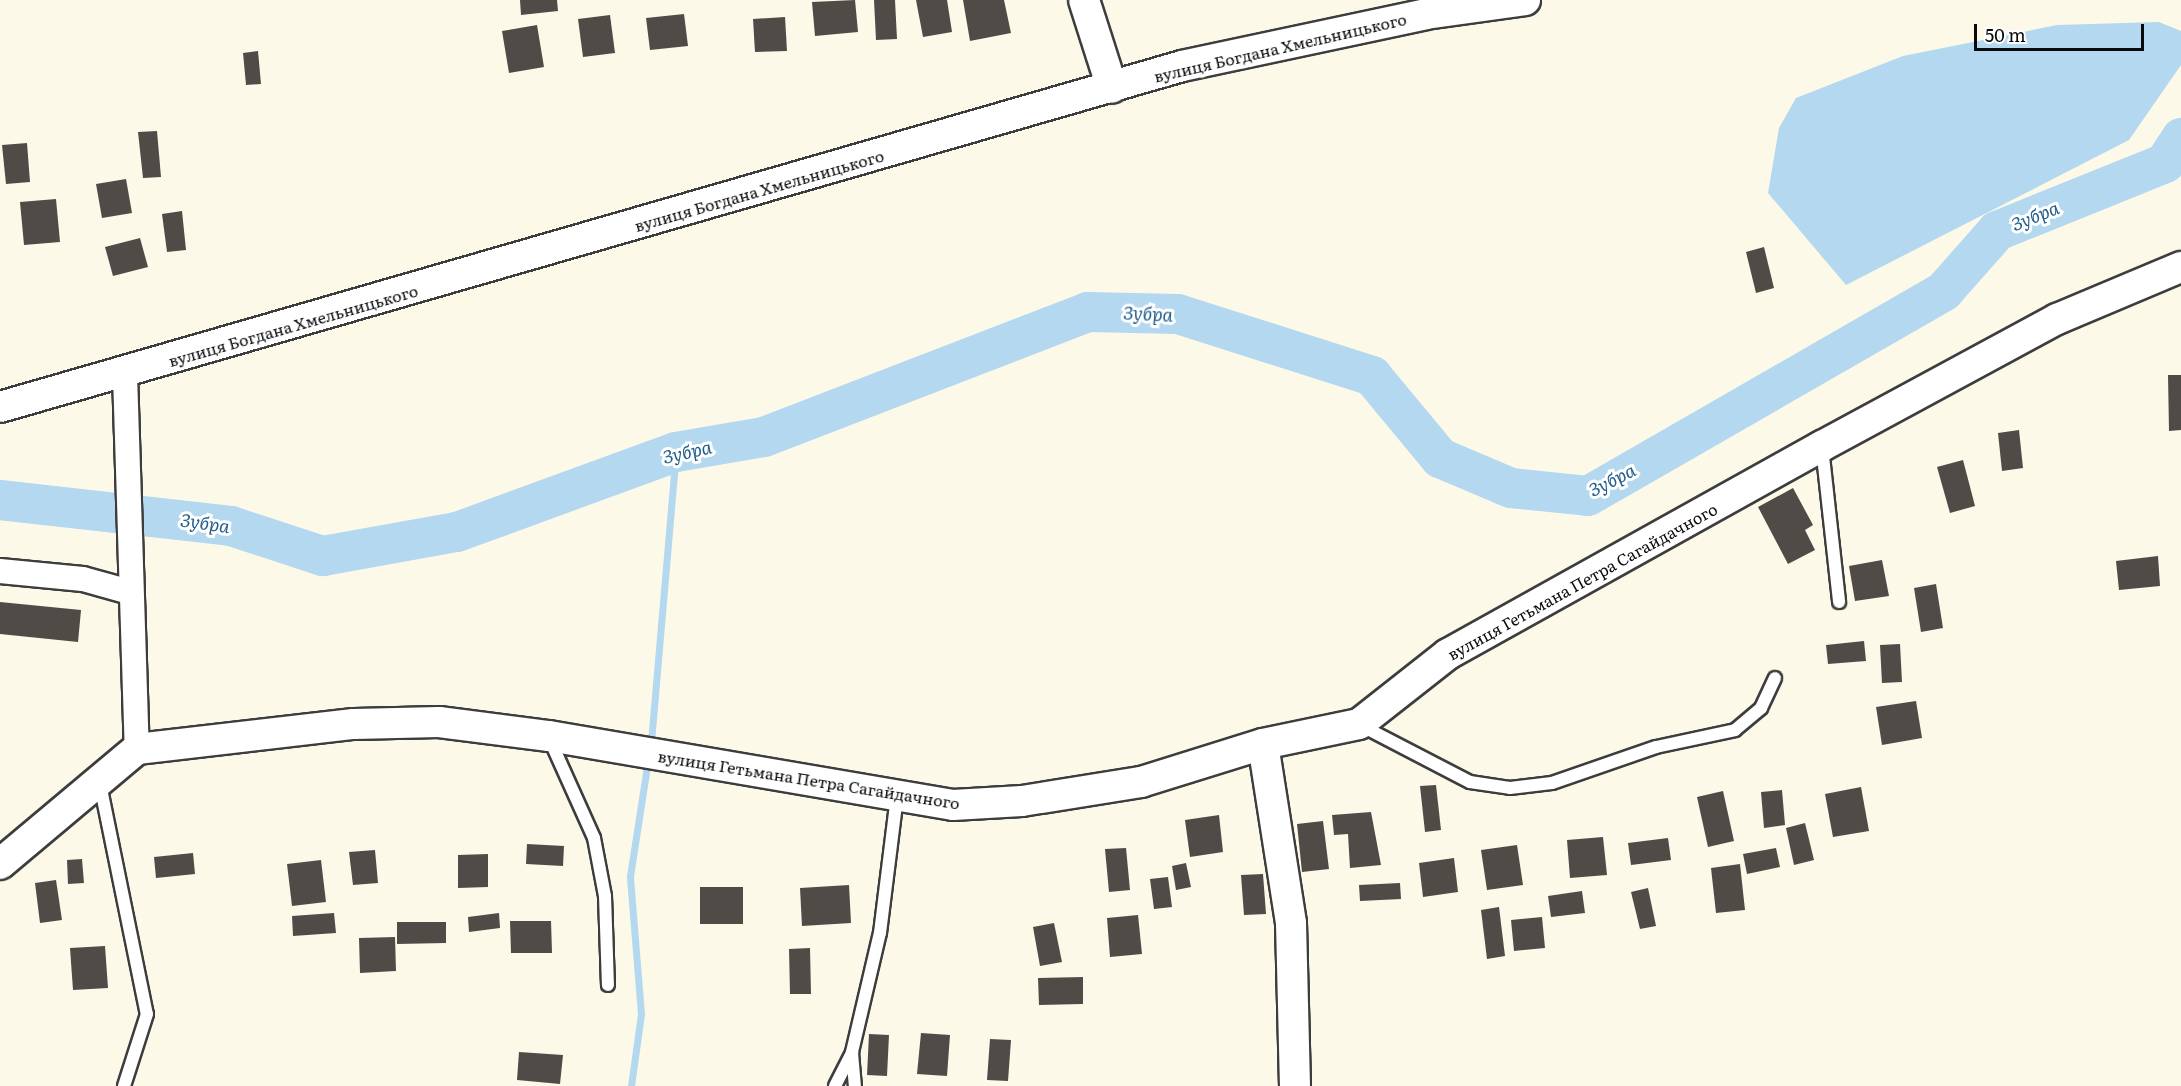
<!DOCTYPE html>
<meta charset="utf-8">
<style>
body{margin:0}
#map{position:relative;width:2181px;height:1086px;overflow:hidden;background:#fdf9e9;font-family:Literata,serif}
div>[style]{position:absolute}
[style*='--x']{left:calc(var(--x)*1px);top:calc(var(--y)*1px);width:calc(var(--w)*1px);rotate:calc(var(--a)*1deg)}
.water>*{inset:0;background:#b3d8ef}
.stream>*{height:7px;margin:-3.5px;padding:0 3.5px;transform-origin:3.5px;border-radius:3.5px;background:#b3d8ef}
.river>*{height:40px;margin:-20px;padding:0 20px;transform-origin:20px;border-radius:20px;background:#b3d8ef}
.building>*{inset:0;background:#514b48}
.roads{filter:drop-shadow(2px 0 #3d3d3d) drop-shadow(-2px 0 #3d3d3d) drop-shadow(0 2px #3d3d3d) drop-shadow(0 -2px #3d3d3d)}
.service>*{height:12px;margin:-6px;padding:0 6px;transform-origin:6px;border-radius:6px;background:#fff}
.minor>*{height:24px;margin:-12px;padding:0 12px;transform-origin:12px;border-radius:12px;background:#fff}
.tertiary>*{height:30px;margin:-15px;padding:0 15px;transform-origin:15px;border-radius:15px;background:#fff}
span{translate:-50% -50%;white-space:nowrap;text-align:center;line-height:1.15;-webkit-text-stroke:6px #fff;paint-order:stroke}
.street-label{font-size:16px;color:#0a0a0a}
.water-label{font-size:18px;color:#225e8d;font-style:italic}
.scale{position:absolute;left:1974px;top:24px;width:170px;height:27px;box-sizing:border-box;border:3px solid #0a0a0a;border-top:0;padding-left:8px;font-size:18px;line-height:21px;white-space:nowrap;color:#0a0a0a;-webkit-text-stroke:4px #fff;paint-order:stroke}
</style>
<div id="map">
<div class="water">
<div style="clip-path:polygon(2159px 22px,2181px 31px,2181px 65px,2129px 140px,1846px 285px,1768px 193px,1779px 128px,1796px 98px,1903px 56px,2057px 25px)"></div>
</div>
<div class="stream">
<div style="--x:651;--y:742;--w:291;--a:-85.1"></div>
<div style="--x:631;--y:1086;--w:73;--a:-82.1"></div>
<div style="--x:641;--y:1014;--w:138;--a:-94.6"></div>
<div style="--x:630;--y:876;--w:117;--a:-81.2"></div>
</div>
<div class="river">
<div style="--x:0;--y:500;--w:232;--a:6.4"></div>
<div style="--x:231;--y:526;--w:97;--a:18.1"></div>
<div style="--x:323;--y:556;--w:136;--a:-10.2"></div>
<div style="--x:457;--y:532;--w:233;--a:-20.1"></div>
<div style="--x:676;--y:452;--w:89;--a:-9.7"></div>
<div style="--x:764;--y:437;--w:347;--a:-21.1"></div>
<div style="--x:1088;--y:312;--w:90;--a:1.3"></div>
<div style="--x:1178;--y:314;--w:204;--a:17.7"></div>
<div style="--x:1372;--y:376;--w:107;--a:50.3"></div>
<div style="--x:1440;--y:458;--w:77;--a:22.9"></div>
<div style="--x:1511;--y:488;--w:77;--a:5.9"></div>
<div style="--x:1588;--y:496;--w:411;--a:-29.9"></div>
<div style="--x:1944;--y:291;--w:80;--a:-48.5"></div>
<div style="--x:1997;--y:231;--w:181;--a:-22"></div>
<div style="--x:2165;--y:163;--w:30;--a:-57"></div>
</div>
<div class="building">
<div style="clip-path:polygon(520px 0,557px 0,558px 11px,521px 15px)"></div>
<div style="clip-path:polygon(855px 0,858px 32px,815px 36px,812px 2px)"></div>
<div style="clip-path:polygon(874px 0,895px 0,897px 39px,876px 40px)"></div>
<div style="clip-path:polygon(916px 0,947px 0,952px 32px,923px 37px)"></div>
<div style="clip-path:polygon(963px 0,1004px 0,1011px 33px,970px 41px)"></div>
<div style="clip-path:polygon(684px 14px,688px 46px,650px 50px,646px 18px)"></div>
<div style="clip-path:polygon(610px 15px,615px 53px,583px 57px,578px 19px)"></div>
<div style="clip-path:polygon(785px 17px,787px 51px,755px 52px,753px 19px)"></div>
<div style="clip-path:polygon(537px 25px,544px 67px,509px 73px,502px 31px)"></div>
<div style="clip-path:polygon(258px 51px,261px 84px,246px 85px,243px 53px)"></div>
<div style="clip-path:polygon(157px 131px,161px 177px,143px 178px,138px 132px)"></div>
<div style="clip-path:polygon(27px 143px,30px 182px,6px 184px,2px 145px)"></div>
<div style="clip-path:polygon(126px 179px,132px 213px,102px 218px,96px 184px)"></div>
<div style="clip-path:polygon(56px 199px,60px 242px,24px 245px,20px 202px)"></div>
<div style="clip-path:polygon(182px 211px,186px 250px,167px 252px,162px 214px)"></div>
<div style="clip-path:polygon(140px 238px,148px 267px,113px 276px,105px 247px)"></div>
<div style="clip-path:polygon(1764px 247px,1774px 288px,1756px 293px,1746px 252px)"></div>
<div style="clip-path:polygon(2168px 375px,2181px 375px,2181px 430px,2169px 431px)"></div>
<div style="clip-path:polygon(2019px 430px,2023px 468px,2002px 471px,1998px 433px)"></div>
<div style="clip-path:polygon(1963px 460px,1975px 506px,1950px 513px,1937px 467px)"></div>
<div style="clip-path:polygon(1793px 488px,1813px 525px,1805px 530px,1815px 550px,1788px 564px,1758px 507px)"></div>
<div style="clip-path:polygon(2158px 556px,2160px 586px,2119px 590px,2116px 561px)"></div>
<div style="clip-path:polygon(1882px 560px,1889px 596px,1855px 601px,1849px 566px)"></div>
<div style="clip-path:polygon(1936px 584px,1943px 628px,1921px 632px,1914px 588px)"></div>
<div style="clip-path:polygon(0 602px,81px 610px,78px 642px,0 634px)"></div>
<div style="clip-path:polygon(1864px 641px,1866px 661px,1828px 664px,1826px 645px)"></div>
<div style="clip-path:polygon(1900px 644px,1902px 682px,1882px 683px,1880px 645px)"></div>
<div style="clip-path:polygon(1916px 701px,1922px 738px,1882px 745px,1876px 707px)"></div>
<div style="clip-path:polygon(1436px 785px,1441px 830px,1425px 832px,1420px 786px)"></div>
<div style="clip-path:polygon(1861px 787px,1869px 831px,1833px 837px,1825px 794px)"></div>
<div style="clip-path:polygon(1782px 790px,1785px 825px,1764px 828px,1761px 792px)"></div>
<div style="clip-path:polygon(1723px 791px,1734px 841px,1708px 847px,1697px 797px)"></div>
<div style="clip-path:polygon(1371px 812px,1381px 865px,1350px 868px,1348px 834px,1334px 835px,1332px 815px)"></div>
<div style="clip-path:polygon(1219px 815px,1223px 852px,1190px 857px,1185px 820px)"></div>
<div style="clip-path:polygon(1323px 821px,1329px 869px,1302px 872px,1297px 824px)"></div>
<div style="clip-path:polygon(1805px 823px,1814px 860px,1794px 865px,1786px 828px)"></div>
<div style="clip-path:polygon(1603px 837px,1607px 875px,1570px 878px,1567px 840px)"></div>
<div style="clip-path:polygon(1668px 838px,1671px 860px,1631px 865px,1628px 843px)"></div>
<div style="clip-path:polygon(527px 844px,564px 846px,563px 866px,526px 864px)"></div>
<div style="clip-path:polygon(1517px 845px,1523px 885px,1487px 890px,1481px 850px)"></div>
<div style="clip-path:polygon(1126px 848px,1130px 890px,1109px 892px,1105px 849px)"></div>
<div style="clip-path:polygon(1776px 848px,1780px 867px,1747px 874px,1743px 854px)"></div>
<div style="clip-path:polygon(375px 850px,378px 883px,353px 885px,349px 852px)"></div>
<div style="clip-path:polygon(193px 853px,195px 874px,156px 878px,154px 857px)"></div>
<div style="clip-path:polygon(488px 854px,488px 887px,458px 888px,458px 855px)"></div>
<div style="clip-path:polygon(1454px 858px,1458px 892px,1423px 897px,1419px 863px)"></div>
<div style="clip-path:polygon(82px 859px,84px 883px,68px 884px,67px 860px)"></div>
<div style="clip-path:polygon(321px 860px,326px 902px,292px 906px,287px 864px)"></div>
<div style="clip-path:polygon(1186px 863px,1191px 887px,1176px 890px,1172px 866px)"></div>
<div style="clip-path:polygon(1740px 864px,1745px 910px,1716px 913px,1711px 868px)"></div>
<div style="clip-path:polygon(1263px 874px,1266px 914px,1244px 915px,1241px 875px)"></div>
<div style="clip-path:polygon(1168px 877px,1172px 907px,1154px 909px,1150px 879px)"></div>
<div style="clip-path:polygon(56px 880px,62px 920px,40px 923px,35px 883px)"></div>
<div style="clip-path:polygon(1400px 883px,1401px 899px,1360px 901px,1359px 885px)"></div>
<div style="clip-path:polygon(849px 885px,851px 923px,802px 926px,800px 888px)"></div>
<div style="clip-path:polygon(700px 887px,743px 887px,743px 924px,700px 924px)"></div>
<div style="clip-path:polygon(1648px 888px,1656px 926px,1640px 929px,1631px 892px)"></div>
<div style="clip-path:polygon(1582px 891px,1585px 913px,1551px 917px,1548px 896px)"></div>
<div style="clip-path:polygon(1499px 907px,1505px 956px,1487px 959px,1481px 910px)"></div>
<div style="clip-path:polygon(334px 913px,336px 933px,293px 936px,292px 916px)"></div>
<div style="clip-path:polygon(499px 913px,500px 928px,469px 932px,468px 917px)"></div>
<div style="clip-path:polygon(1138px 915px,1142px 954px,1110px 957px,1107px 918px)"></div>
<div style="clip-path:polygon(1542px 917px,1545px 948px,1514px 951px,1511px 920px)"></div>
<div style="clip-path:polygon(510px 921px,551px 921px,552px 953px,511px 953px)"></div>
<div style="clip-path:polygon(397px 922px,446px 922px,446px 943px,397px 944px)"></div>
<div style="clip-path:polygon(1054px 923px,1062px 962px,1040px 966px,1033px 927px)"></div>
<div style="clip-path:polygon(395px 937px,396px 971px,360px 973px,359px 938px)"></div>
<div style="clip-path:polygon(105px 946px,108px 988px,73px 990px,70px 948px)"></div>
<div style="clip-path:polygon(810px 948px,811px 994px,790px 994px,789px 949px)"></div>
<div style="clip-path:polygon(1083px 977px,1083px 1004px,1039px 1005px,1038px 978px)"></div>
<div style="clip-path:polygon(921px 1033px,950px 1035px,947px 1076px,917px 1074px)"></div>
<div style="clip-path:polygon(869px 1034px,889px 1035px,887px 1076px,867px 1075px)"></div>
<div style="clip-path:polygon(990px 1039px,1011px 1040px,1008px 1081px,987px 1080px)"></div>
<div style="clip-path:polygon(519px 1052px,563px 1055px,560px 1084px,517px 1080px)"></div>
</div>
<div class="roads">
<div class="service">
<div style="--x:1822;--y:447;--w:156;--a:83.7"></div>
<div style="--x:1360;--y:725;--w:124;--a:27.4"></div>
<div style="--x:1470;--y:782;--w:40;--a:8.5"></div>
<div style="--x:1510;--y:788;--w:42;--a:-6.8"></div>
<div style="--x:1552;--y:783;--w:110;--a:-19.1"></div>
<div style="--x:1656;--y:747;--w:81;--a:-12.1"></div>
<div style="--x:1735;--y:730;--w:34;--a:-40"></div>
<div style="--x:1761;--y:708;--w:33;--a:-65"></div>
<div style="--x:550;--y:740;--w:107;--a:65.8"></div>
<div style="--x:594;--y:838;--w:59;--a:79.3"></div>
<div style="--x:605;--y:896;--w:89;--a:88.1"></div>
<div style="--x:100;--y:784;--w:235;--a:78.5"></div>
<div style="--x:147;--y:1014;--w:76;--a:107.7"></div>
<div style="--x:852;--y:1053;--w:33;--a:85"></div>
<div style="--x:835;--y:1086;--w:38;--a:-63"></div>
<div style="--x:852;--y:1052;--w:122;--a:-76.8"></div>
<div style="--x:880;--y:933;--w:137;--a:-82.9"></div>
</div>
<div class="minor">
<div style="--x:125;--y:374;--w:375;--a:88.2"></div>
<div style="--x:0;--y:571;--w:83;--a:5.5"></div>
<div style="--x:83;--y:579;--w:49;--a:15.5"></div>
</div>
<div class="tertiary">
<div style="--x:1084;--y:0;--w:92;--a:72.3"></div>
<div style="--x:0;--y:407;--w:1230;--a:-16.09"></div>
<div style="--x:1182;--y:66;--w:249;--a:-12"></div>
<div style="--x:1426;--y:14;--w:100;--a:-8"></div>
<div style="--x:1263;--y:744;--w:181;--a:81.1"></div>
<div style="--x:1291;--y:923;--w:163;--a:88.6"></div>
<div style="--x:0;--y:864;--w:179;--a:-40"></div>
<div style="--x:137;--y:749;--w:218;--a:-6.6"></div>
<div style="--x:354;--y:724;--w:85;--a:-1.3"></div>
<div style="--x:439;--y:722;--w:111;--a:7.3"></div>
<div style="--x:549;--y:736;--w:410;--a:9.7"></div>
<div style="--x:953;--y:805;--w:69;--a:-3.3"></div>
<div style="--x:1022;--y:801;--w:121;--a:-9.1"></div>
<div style="--x:1141;--y:782;--w:128;--a:-17.3"></div>
<div style="--x:1263;--y:744;--w:98;--a:-11.8"></div>
<div style="--x:1359;--y:724;--w:113;--a:-38.2"></div>
<div style="--x:1448;--y:654;--w:428;--a:-29.1"></div>
<div style="--x:1822;--y:446;--w:267;--a:-28.4"></div>
<div style="--x:2057;--y:319;--w:134;--a:-22.8"></div>
</div>
</div>
<div class="street-label">
<span style="left:1280px;top:47px;rotate:-13deg">вулиця Богдана Хмельницького</span>
<span style="left:759px;top:190px;rotate:-16deg">вулиця Богдана Хмельницького</span>
<span style="left:293px;top:325px;rotate:-16deg">вулиця Богдана Хмельницького</span>
<span style="left:1582px;top:581px;rotate:-29deg">вулиця Гетьмана Петра Сагайдачного</span>
<span style="left:809px;top:779px;rotate:9deg">вулиця Гетьмана Петра Сагайдачного</span>
</div>
<div class="water-label">
<span style="left:2035px;top:216px;rotate:-22deg">Зубра</span>
<span style="left:1148px;top:314px;rotate:3deg">Зубра</span>
<span style="left:687px;top:452px;rotate:-13deg">Зубра</span>
<span style="left:1612px;top:480px;rotate:-27deg">Зубра</span>
<span style="left:205px;top:523px;rotate:8deg">Зубра</span>
</div>
<div class="scale">50 m</div>
</div>
